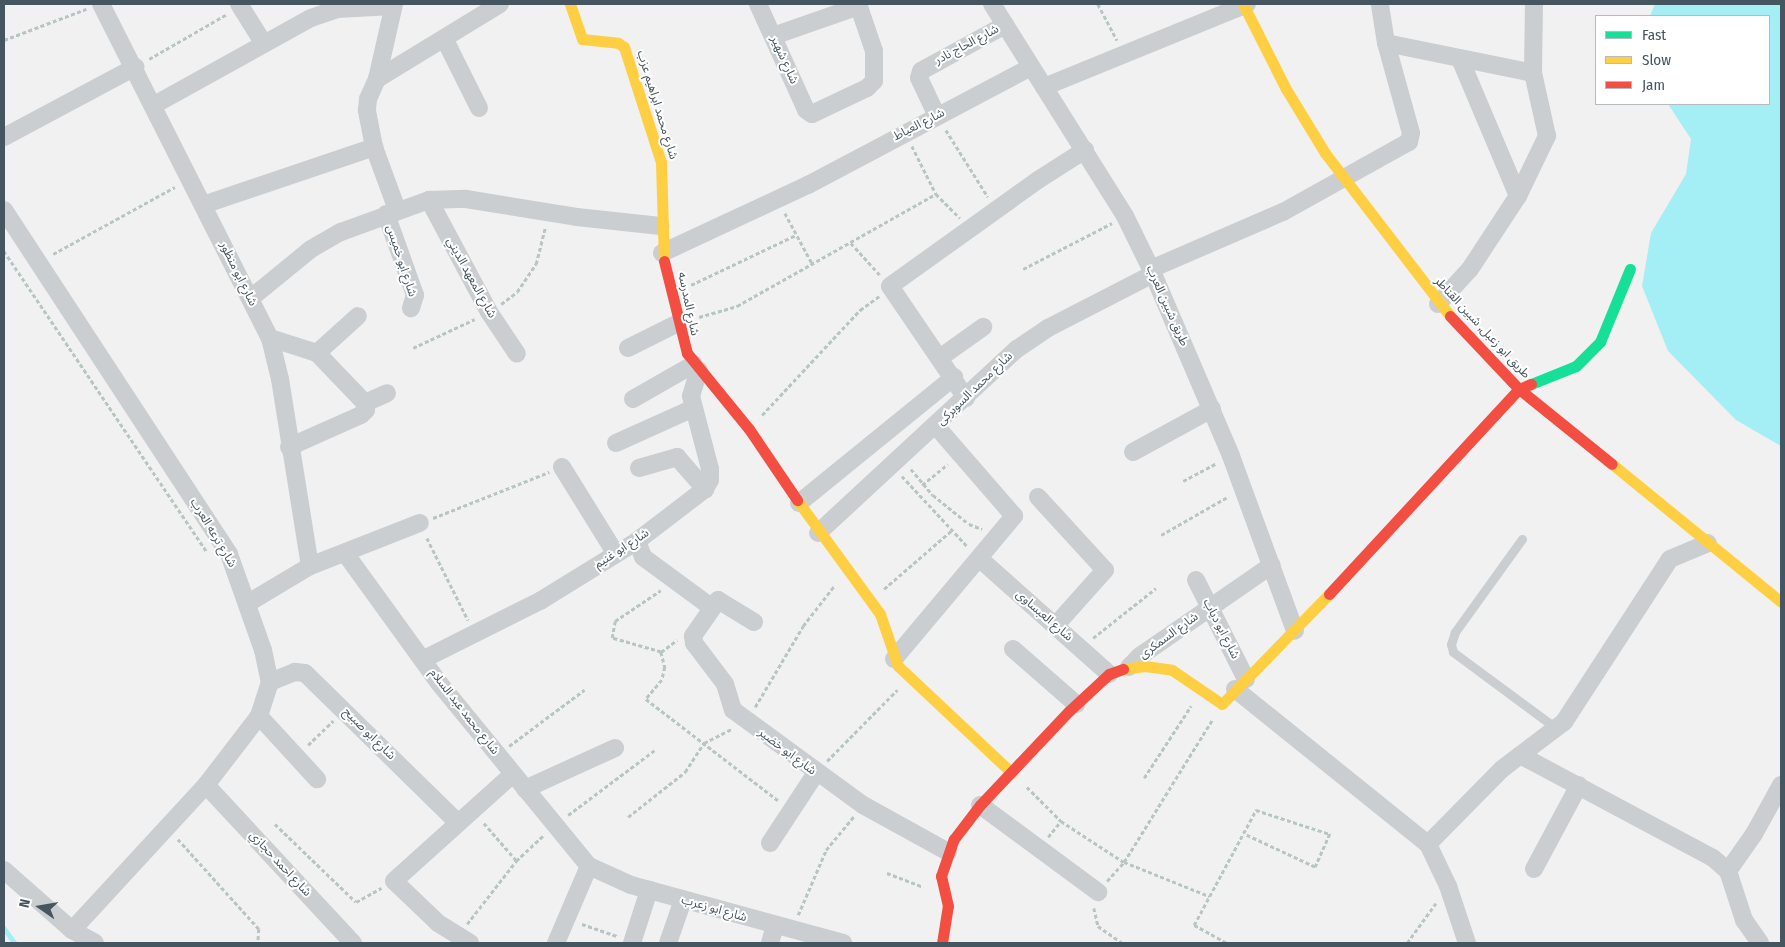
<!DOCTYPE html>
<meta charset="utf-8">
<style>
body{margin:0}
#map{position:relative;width:1785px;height:947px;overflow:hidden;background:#f2f1f1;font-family:"Fira Sans Condensed","Noto Sans Arabic",sans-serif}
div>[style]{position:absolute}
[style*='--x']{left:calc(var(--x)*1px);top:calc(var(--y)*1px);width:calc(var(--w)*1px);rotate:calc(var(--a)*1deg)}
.water>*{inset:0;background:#a4eef5}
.stream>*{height:4.5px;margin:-2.25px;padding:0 2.25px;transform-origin:2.25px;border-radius:2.25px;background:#a4eef5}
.path>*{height:2.5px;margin-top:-1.25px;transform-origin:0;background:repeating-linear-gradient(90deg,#b7c6c0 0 4px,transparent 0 6.5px)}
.lane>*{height:9px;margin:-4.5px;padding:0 4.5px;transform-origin:4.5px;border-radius:4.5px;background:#caced0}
.street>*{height:18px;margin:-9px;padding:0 9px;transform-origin:9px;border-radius:9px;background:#caced0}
.fast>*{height:11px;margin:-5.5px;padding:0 5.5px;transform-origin:5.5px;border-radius:5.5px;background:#16e098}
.slow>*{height:11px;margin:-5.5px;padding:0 5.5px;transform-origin:5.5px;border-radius:5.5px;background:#ffcf43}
.jam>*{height:11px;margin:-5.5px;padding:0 5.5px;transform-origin:5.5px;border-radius:5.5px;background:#f24e42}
span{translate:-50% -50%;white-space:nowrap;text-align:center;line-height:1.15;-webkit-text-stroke:4px #fff;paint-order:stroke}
.street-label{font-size:12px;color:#455660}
.frame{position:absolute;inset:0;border:5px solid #455660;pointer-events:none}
.legend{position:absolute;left:1595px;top:15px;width:175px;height:90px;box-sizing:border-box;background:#fff;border:1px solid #b5bbbf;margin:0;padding:6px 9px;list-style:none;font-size:15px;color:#455660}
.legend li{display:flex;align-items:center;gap:10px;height:25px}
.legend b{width:25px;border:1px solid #b5bbbf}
.north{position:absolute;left:15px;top:882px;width:50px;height:50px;-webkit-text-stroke:4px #fff;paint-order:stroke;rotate:283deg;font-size:14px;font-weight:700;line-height:20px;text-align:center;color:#455660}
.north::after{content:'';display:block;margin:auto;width:18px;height:22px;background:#455660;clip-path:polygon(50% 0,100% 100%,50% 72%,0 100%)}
</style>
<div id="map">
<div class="water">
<div style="clip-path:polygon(1655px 4px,1781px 4px,1781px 446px,1736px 420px,1668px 351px,1642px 286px,1651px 233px,1686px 174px,1691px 139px,1668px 104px,1769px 104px,1769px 16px,1650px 16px)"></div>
</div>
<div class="stream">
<div style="--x:4;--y:928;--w:19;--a:54"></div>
</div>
<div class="path">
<div style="--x:1098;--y:4;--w:41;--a:62.2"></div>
<div style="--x:4;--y:40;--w:88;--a:-20.7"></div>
<div style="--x:149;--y:59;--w:90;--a:-30"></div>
<div style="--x:946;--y:130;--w:79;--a:57.9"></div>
<div style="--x:912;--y:146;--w:54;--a:63.4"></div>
<div style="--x:936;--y:194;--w:34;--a:45"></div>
<div style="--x:785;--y:213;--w:59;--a:61.7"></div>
<div style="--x:851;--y:243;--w:43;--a:47.8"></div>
<div style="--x:4;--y:251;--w:363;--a:56"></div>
<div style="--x:53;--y:254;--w:139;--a:-28.8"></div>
<div style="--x:1023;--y:269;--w:100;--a:-27.3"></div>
<div style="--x:691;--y:285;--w:116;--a:-25.5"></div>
<div style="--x:501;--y:304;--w:20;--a:-37"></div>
<div style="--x:517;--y:292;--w:34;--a:-56"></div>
<div style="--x:536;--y:264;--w:38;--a:-76"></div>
<div style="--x:699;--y:317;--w:40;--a:-16"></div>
<div style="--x:737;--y:306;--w:228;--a:-29.4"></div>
<div style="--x:413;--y:348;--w:68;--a:-25.1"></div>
<div style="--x:762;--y:415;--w:144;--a:-47"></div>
<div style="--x:860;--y:310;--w:24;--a:-36"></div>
<div style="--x:911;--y:469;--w:34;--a:50"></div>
<div style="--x:933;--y:495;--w:46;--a:38.9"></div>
<div style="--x:969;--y:524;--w:14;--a:21"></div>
<div style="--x:902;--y:476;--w:97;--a:47.1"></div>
<div style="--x:1183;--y:481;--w:38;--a:-28"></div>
<div style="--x:922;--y:485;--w:33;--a:-39"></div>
<div style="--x:433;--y:518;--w:125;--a:-21.6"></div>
<div style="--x:1161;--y:535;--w:78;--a:-29.8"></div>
<div style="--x:427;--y:538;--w:92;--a:63.4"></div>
<div style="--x:884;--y:589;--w:89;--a:-40.9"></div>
<div style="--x:1093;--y:638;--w:80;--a:-38.4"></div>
<div style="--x:661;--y:652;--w:16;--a:75"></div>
<div style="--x:665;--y:667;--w:13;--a:103"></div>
<div style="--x:662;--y:680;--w:25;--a:130"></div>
<div style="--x:646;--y:699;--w:168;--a:37.5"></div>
<div style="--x:661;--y:652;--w:51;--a:-164.1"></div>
<div style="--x:612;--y:638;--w:17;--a:-80"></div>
<div style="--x:615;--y:621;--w:55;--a:-34"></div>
<div style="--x:661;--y:652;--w:20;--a:-37"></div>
<div style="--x:755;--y:707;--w:94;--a:-59.3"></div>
<div style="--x:803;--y:626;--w:51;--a:-52.2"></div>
<div style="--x:308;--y:745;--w:35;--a:-44"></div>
<div style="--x:509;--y:746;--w:94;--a:-36.7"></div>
<div style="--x:827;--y:761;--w:100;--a:-45.4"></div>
<div style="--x:1144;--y:778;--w:86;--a:-56.9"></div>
<div style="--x:1027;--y:787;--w:48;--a:45"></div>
<div style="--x:1061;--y:821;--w:75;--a:33.1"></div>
<div style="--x:1124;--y:862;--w:92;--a:21.8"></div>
<div style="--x:568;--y:815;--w:109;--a:-36.8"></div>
<div style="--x:628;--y:817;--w:73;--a:-38.3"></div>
<div style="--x:685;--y:772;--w:35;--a:-57"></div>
<div style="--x:704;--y:743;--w:31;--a:-27"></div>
<div style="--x:484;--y:823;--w:49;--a:49.1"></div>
<div style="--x:275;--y:824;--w:112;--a:43.9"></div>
<div style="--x:356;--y:902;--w:29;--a:-29"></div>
<div style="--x:1048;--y:837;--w:21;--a:-51"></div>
<div style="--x:178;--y:839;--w:121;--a:48"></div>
<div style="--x:259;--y:929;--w:14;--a:94"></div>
<div style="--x:887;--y:873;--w:39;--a:21"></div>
<div style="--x:1107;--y:881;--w:25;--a:-48"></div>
<div style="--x:1124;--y:862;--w:167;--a:-58.2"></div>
<div style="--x:1094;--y:908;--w:18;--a:77"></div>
<div style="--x:1098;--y:926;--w:29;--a:35"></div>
<div style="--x:798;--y:915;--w:71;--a:-66.7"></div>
<div style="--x:826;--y:850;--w:44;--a:-50.5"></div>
<div style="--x:467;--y:924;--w:80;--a:-52.1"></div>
<div style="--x:516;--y:861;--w:37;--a:-43"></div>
<div style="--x:582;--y:924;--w:37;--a:19"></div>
<div style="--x:1226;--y:943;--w:37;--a:-151"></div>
<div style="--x:1194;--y:925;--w:131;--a:-61.7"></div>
<div style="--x:1256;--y:810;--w:78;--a:18"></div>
<div style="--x:1330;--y:834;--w:36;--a:114"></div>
<div style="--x:1315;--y:867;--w:78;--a:-155.1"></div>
<div style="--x:1407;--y:943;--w:49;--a:-54.1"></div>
</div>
<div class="lane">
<div style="--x:1522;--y:539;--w:115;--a:125.8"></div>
<div style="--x:1455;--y:632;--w:13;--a:108"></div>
<div style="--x:1451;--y:644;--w:8;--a:76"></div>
<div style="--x:1453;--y:652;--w:129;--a:36.5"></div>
</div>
<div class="street">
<div style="--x:101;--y:4;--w:374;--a:63.2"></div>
<div style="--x:270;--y:338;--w:42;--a:76.3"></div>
<div style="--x:280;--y:379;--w:189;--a:80.9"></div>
<div style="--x:239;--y:4;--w:47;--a:58"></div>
<div style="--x:758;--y:4;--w:116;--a:65.6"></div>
<div style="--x:806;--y:110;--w:7;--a:34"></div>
<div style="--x:812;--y:114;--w:61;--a:-25.3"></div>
<div style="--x:867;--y:88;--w:10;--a:-45"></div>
<div style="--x:874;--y:81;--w:30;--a:-90"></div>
<div style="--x:874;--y:51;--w:50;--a:-108.8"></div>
<div style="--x:992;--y:4;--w:250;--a:57.9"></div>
<div style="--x:1125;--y:216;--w:59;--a:63.9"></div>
<div style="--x:1151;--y:269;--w:203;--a:66.8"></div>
<div style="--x:1231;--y:456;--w:186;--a:69.9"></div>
<div style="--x:773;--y:36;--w:91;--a:-19.2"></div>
<div style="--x:445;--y:40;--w:76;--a:63.4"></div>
<div style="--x:1386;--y:43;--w:150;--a:11.5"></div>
<div style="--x:1533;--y:73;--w:69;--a:-89.2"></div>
<div style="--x:377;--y:79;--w:144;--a:-31.4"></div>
<div style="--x:1044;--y:87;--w:219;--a:-22.2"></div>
<div style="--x:154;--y:105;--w:179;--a:-29"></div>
<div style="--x:311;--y:18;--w:28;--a:-19"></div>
<div style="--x:337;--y:9;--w:56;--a:-3.1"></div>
<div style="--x:937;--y:116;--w:42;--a:-115.3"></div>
<div style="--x:919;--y:78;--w:7;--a:-74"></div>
<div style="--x:921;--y:71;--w:96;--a:-28.7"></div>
<div style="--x:4;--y:137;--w:149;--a:-28.1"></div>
<div style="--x:374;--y:147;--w:38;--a:-101"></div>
<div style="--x:367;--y:110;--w:11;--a:-85"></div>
<div style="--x:368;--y:99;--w:22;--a:-66"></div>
<div style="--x:377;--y:79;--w:77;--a:-77.2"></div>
<div style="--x:1518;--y:196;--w:67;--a:-64.2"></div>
<div style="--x:1547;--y:136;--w:65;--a:-102.5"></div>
<div style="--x:429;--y:200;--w:127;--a:61.8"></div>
<div style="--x:489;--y:312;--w:50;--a:56.3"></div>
<div style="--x:203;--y:205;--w:181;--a:-18.7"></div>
<div style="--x:374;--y:147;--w:67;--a:69.9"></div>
<div style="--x:4;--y:210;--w:411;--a:56.8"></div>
<div style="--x:229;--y:554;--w:102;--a:70.5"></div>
<div style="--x:263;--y:650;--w:33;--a:78"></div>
<div style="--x:270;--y:682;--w:36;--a:108"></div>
<div style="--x:259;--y:716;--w:87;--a:127.5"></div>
<div style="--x:206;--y:785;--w:197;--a:132.7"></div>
<div style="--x:386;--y:214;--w:86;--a:70.3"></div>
<div style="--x:415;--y:295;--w:14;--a:107"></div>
<div style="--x:662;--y:253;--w:161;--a:-25"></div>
<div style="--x:808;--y:185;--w:252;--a:-27.9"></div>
<div style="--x:1151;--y:269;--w:144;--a:-23.4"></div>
<div style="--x:1283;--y:212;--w:144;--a:-29.1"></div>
<div style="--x:1409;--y:142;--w:9;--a:-77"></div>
<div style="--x:1411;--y:133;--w:93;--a:-105.5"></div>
<div style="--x:1386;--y:43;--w:39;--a:-99"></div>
<div style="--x:251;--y:298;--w:77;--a:-39.2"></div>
<div style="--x:311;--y:249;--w:34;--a:-30"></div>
<div style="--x:341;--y:232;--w:94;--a:-20"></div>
<div style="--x:429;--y:200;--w:37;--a:-2"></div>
<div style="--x:466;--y:199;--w:112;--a:9.2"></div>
<div style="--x:577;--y:217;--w:84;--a:6.1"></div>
<div style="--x:1438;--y:304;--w:47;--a:-47.6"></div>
<div style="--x:1470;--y:269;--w:87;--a:-56.7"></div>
<div style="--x:1518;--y:196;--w:149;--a:-112.9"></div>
<div style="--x:270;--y:338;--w:49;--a:17.7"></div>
<div style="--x:317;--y:353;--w:69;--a:46.2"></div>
<div style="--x:628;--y:348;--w:56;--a:-26.6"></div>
<div style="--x:317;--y:353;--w:55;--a:-42.1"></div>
<div style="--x:941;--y:357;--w:52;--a:-35.5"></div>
<div style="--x:966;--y:398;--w:135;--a:-124.2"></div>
<div style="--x:890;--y:286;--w:182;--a:-35.6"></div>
<div style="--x:1038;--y:180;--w:56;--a:-32.6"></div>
<div style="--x:633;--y:399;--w:70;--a:-29.8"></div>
<div style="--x:365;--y:403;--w:24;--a:-24"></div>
<div style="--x:616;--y:443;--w:85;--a:-24.2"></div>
<div style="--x:289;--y:447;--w:79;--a:-24"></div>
<div style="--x:361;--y:415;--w:7;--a:-45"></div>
<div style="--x:366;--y:410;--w:7;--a:-98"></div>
<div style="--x:1133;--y:452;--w:90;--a:-28.6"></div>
<div style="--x:562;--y:467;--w:102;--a:58.2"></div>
<div style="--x:639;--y:468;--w:40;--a:-16"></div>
<div style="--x:677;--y:457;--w:43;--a:48.8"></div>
<div style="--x:1038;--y:497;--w:99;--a:47.5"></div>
<div style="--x:1105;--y:570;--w:75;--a:131.8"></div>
<div style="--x:799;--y:503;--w:200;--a:-39.1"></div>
<div style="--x:818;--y:533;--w:271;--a:-42.8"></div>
<div style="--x:1017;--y:349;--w:37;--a:-34"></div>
<div style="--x:1048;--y:328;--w:118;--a:-27.2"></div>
<div style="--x:637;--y:541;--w:17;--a:69"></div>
<div style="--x:643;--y:557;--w:84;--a:36.3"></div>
<div style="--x:345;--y:553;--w:160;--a:54.1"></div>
<div style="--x:439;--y:683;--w:237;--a:50.7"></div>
<div style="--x:589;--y:866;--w:46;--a:24.3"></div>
<div style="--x:631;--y:885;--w:220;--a:15.3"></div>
<div style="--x:980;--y:559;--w:173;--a:41.7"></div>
<div style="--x:1196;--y:580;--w:111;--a:63.2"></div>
<div style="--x:248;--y:603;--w:72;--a:-30.8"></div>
<div style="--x:310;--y:566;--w:118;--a:-21.4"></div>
<div style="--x:754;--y:622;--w:42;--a:-148.6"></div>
<div style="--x:718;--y:600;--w:44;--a:124.8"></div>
<div style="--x:693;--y:636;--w:7;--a:82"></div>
<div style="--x:694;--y:643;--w:51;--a:52.9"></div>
<div style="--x:725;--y:684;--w:27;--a:73"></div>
<div style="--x:733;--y:710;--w:161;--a:36.2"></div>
<div style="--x:863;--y:805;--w:97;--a:28.9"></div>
<div style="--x:1013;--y:649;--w:84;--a:41.1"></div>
<div style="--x:424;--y:659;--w:130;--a:-26.6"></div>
<div style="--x:540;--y:601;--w:114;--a:-31.7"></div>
<div style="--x:637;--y:541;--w:86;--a:-37.4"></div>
<div style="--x:705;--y:489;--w:10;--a:-61"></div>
<div style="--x:710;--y:480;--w:11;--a:-90"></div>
<div style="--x:710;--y:469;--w:75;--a:-104.6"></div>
<div style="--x:691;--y:396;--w:27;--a:-73"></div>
<div style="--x:894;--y:659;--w:187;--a:-50"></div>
<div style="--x:1014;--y:516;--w:119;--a:-130.9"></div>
<div style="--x:1129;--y:667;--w:16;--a:-45"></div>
<div style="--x:1140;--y:656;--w:160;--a:-34.6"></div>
<div style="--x:270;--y:682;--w:27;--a:-22"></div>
<div style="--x:295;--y:672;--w:10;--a:6"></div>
<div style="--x:305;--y:673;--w:214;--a:44.4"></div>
<div style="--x:1235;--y:689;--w:248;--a:38.8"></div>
<div style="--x:259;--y:716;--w:86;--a:47.4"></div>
<div style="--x:1520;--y:755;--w:219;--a:28.1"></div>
<div style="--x:1713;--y:858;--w:20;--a:41"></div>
<div style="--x:1728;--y:871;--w:52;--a:71.9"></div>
<div style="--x:1744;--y:920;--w:28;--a:55"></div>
<div style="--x:206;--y:785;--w:216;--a:47.1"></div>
<div style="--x:525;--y:789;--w:99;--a:-24.5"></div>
<div style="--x:980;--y:805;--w:147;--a:36.4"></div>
<div style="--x:770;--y:843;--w:84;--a:-56.7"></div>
<div style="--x:1534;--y:869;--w:95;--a:-61.8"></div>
<div style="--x:4;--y:870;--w:91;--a:41.4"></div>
<div style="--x:72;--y:930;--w:26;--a:29"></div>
<div style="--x:1728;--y:871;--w:45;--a:-54.9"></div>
<div style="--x:1754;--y:834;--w:56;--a:-61.1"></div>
<div style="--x:470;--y:943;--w:39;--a:-148"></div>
<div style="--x:437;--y:922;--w:59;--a:-136.4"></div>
<div style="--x:394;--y:881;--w:160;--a:-42"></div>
<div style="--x:556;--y:943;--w:84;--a:-66.8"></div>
<div style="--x:632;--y:943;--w:56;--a:-72.2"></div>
<div style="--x:668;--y:943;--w:46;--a:-70.8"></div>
<div style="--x:770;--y:943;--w:18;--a:-74"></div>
<div style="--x:1467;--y:943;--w:60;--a:-108.4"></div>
<div style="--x:1448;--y:886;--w:47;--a:-115.5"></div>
<div style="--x:1428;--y:844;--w:105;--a:-45.4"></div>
<div style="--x:1502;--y:769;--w:78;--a:-37.2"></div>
<div style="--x:1564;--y:722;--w:194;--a:-57"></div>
<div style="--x:1670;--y:559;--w:41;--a:-22.8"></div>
</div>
<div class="fast">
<div style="--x:1531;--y:384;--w:48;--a:-21.8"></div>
<div style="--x:1576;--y:366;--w:34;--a:-45"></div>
<div style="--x:1600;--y:342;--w:79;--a:-67.7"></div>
</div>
<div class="slow">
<div style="--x:570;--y:4;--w:37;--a:71"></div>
<div style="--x:582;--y:39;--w:36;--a:6"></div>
<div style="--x:618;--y:43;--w:7;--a:34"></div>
<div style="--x:624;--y:47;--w:121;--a:72.2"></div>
<div style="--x:661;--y:162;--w:99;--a:88.3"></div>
<div style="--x:1243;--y:4;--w:95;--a:63.2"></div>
<div style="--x:1286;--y:89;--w:75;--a:58.6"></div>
<div style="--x:1325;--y:153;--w:205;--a:52.5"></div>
<div style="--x:1612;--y:464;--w:218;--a:39.2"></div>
<div style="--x:797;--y:500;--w:141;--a:53.9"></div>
<div style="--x:880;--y:614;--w:55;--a:70.9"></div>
<div style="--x:898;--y:666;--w:156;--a:43.2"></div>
<div style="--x:1123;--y:669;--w:22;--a:-8"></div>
<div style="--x:1145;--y:666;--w:27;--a:8"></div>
<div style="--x:1172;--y:670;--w:60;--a:34.2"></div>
<div style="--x:1222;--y:704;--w:153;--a:-45.8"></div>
</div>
<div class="jam">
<div style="--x:664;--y:261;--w:95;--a:76"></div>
<div style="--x:687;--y:353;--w:98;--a:50.8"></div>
<div style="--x:749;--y:429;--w:86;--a:55.9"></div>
<div style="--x:1450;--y:316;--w:100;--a:46.6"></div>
<div style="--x:1519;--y:389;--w:119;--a:38.9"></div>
<div style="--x:1329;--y:594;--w:280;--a:-47.2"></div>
<div style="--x:1519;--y:389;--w:13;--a:-23"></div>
<div style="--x:942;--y:943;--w:37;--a:-81"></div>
<div style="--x:948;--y:906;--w:31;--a:-103"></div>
<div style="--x:941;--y:876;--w:39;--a:-71"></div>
<div style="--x:954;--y:839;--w:43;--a:-52.6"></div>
<div style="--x:980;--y:805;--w:129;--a:-46.6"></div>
<div style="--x:1069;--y:711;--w:54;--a:-42.8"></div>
<div style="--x:1109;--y:674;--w:15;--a:-20"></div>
</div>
<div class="street-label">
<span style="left:967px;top:45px;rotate:-28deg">شارع الحاج نادر</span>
<span style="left:784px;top:60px;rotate:66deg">شارع شهير</span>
<span style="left:657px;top:105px;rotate:73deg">شارع محمد ابراهيم عزب</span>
<span style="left:919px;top:125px;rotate:-27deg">شارع العياط</span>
<span style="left:401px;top:261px;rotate:72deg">شارع ابو خميس</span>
<span style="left:238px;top:274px;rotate:64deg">شارع ابو منظور</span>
<span style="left:471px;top:278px;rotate:61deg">شارع المعهد الديني</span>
<span style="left:688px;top:304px;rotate:78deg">شارع المدرسه</span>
<span style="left:1167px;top:306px;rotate:66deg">طريق شبين العرب</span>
<span style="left:1482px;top:328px;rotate:47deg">طريق ابو زعبل, شبين القناطر</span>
<span style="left:975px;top:389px;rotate:-44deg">شارع محمد السوبركى</span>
<span style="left:213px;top:533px;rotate:59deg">شارع ترعه العرب</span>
<span style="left:622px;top:549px;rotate:-33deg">شارع ابو غنيم</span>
<span style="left:1044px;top:616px;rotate:41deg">شارع العبساوى</span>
<span style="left:1221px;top:629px;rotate:63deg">شارع ابو دياب</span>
<span style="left:1169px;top:636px;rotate:-36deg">شارع السمكرى</span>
<span style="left:464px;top:712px;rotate:52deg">شارع محمد عبد السلام</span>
<span style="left:369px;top:734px;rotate:45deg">شارع ابو صبيح</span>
<span style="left:787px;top:752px;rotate:37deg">شارع ابو خضير</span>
<span style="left:280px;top:864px;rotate:47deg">شارع احمد حجازي</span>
<span style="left:714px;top:909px;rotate:16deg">شارع ابو زعرب</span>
</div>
<div class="frame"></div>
<ul class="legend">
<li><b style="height:6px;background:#16e098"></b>Fast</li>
<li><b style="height:6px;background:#ffcf43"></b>Slow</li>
<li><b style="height:6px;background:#f24e42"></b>Jam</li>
</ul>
<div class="north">N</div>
</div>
